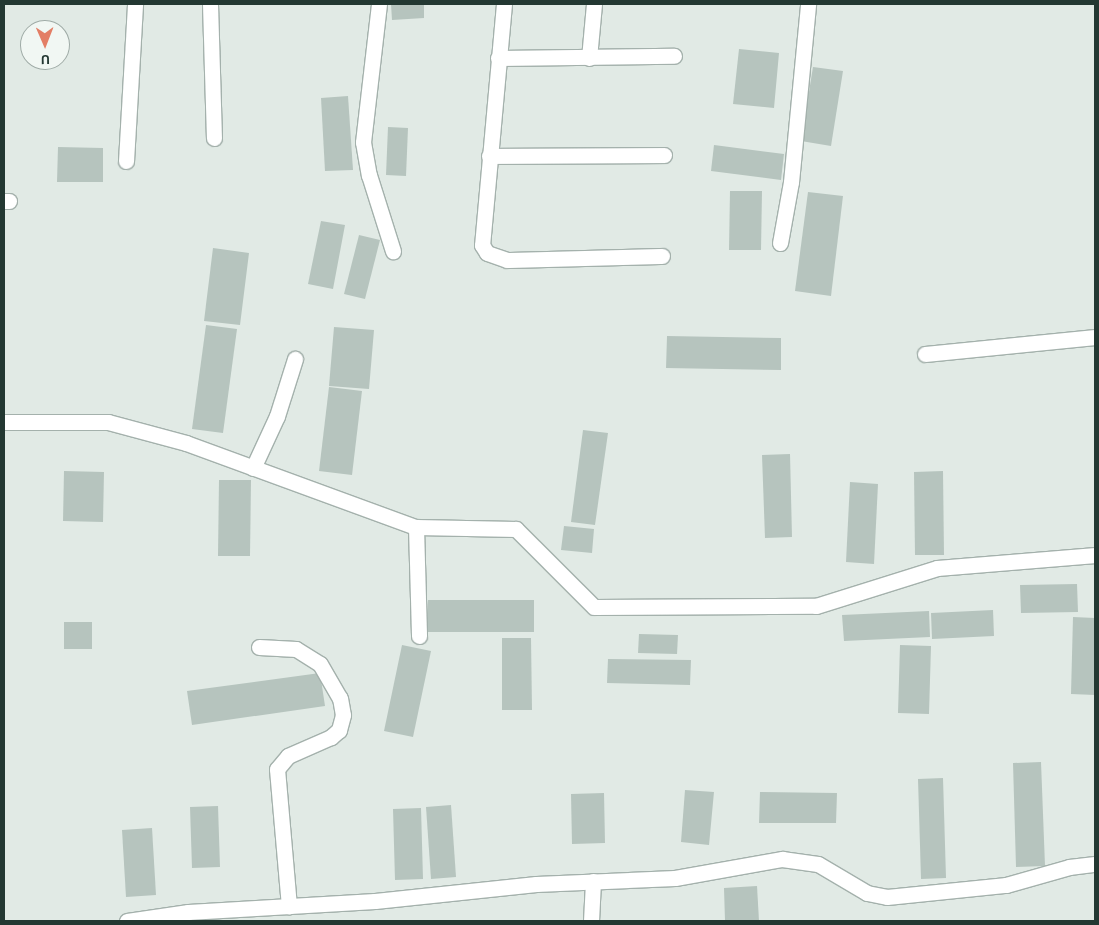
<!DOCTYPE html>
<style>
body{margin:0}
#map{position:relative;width:1099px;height:925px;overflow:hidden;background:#e1eae5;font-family:"Alegreya Sans",sans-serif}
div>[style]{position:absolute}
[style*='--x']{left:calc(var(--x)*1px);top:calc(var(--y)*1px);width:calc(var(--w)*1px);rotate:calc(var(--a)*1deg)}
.building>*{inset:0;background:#b6c4be}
.roads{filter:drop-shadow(1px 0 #a4b1ac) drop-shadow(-1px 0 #a4b1ac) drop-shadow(0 1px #a4b1ac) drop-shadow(0 -1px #a4b1ac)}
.street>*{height:15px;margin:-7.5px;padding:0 7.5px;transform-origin:7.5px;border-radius:7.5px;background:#fff}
span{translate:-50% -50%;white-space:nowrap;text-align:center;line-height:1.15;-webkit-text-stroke:4px #f1f7f3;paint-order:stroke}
.frame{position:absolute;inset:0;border:5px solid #233832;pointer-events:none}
.north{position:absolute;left:20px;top:20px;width:50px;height:50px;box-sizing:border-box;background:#f1f7f3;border:1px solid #9faba6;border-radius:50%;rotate:179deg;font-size:14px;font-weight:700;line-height:20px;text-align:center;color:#233832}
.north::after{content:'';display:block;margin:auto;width:18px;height:22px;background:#e37e65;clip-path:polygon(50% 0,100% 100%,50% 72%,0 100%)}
</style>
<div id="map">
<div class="building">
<div style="clip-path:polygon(391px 4px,424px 4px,424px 18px,392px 20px)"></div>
<div style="clip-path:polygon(739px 49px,779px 53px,774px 108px,733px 104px)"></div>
<div style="clip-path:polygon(813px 67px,843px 71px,831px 146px,801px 141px)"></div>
<div style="clip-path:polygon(348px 96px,353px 170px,325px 171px,321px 98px)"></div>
<div style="clip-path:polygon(388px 127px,408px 128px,406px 176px,386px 175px)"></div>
<div style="clip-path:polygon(714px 145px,784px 154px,781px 180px,711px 171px)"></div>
<div style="clip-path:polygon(58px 147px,103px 148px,103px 182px,57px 182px)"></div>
<div style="clip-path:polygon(730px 191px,762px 191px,761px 250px,729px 250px)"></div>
<div style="clip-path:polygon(808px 192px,843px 196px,831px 296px,795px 291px)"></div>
<div style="clip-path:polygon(321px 221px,345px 225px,333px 289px,308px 284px)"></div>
<div style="clip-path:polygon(359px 235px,380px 240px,365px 299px,344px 294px)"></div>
<div style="clip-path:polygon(213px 248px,249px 253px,240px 325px,204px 321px)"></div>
<div style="clip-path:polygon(206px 325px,237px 329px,223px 433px,192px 429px)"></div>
<div style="clip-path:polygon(334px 327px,374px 330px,369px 389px,329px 386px)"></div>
<div style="clip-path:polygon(667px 336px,781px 338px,781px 370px,666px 368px)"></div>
<div style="clip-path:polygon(329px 387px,362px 391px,352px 475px,319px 471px)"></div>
<div style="clip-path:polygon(583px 430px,608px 433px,595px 525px,571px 522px)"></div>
<div style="clip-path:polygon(790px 454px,792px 537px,765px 538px,762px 455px)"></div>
<div style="clip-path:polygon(64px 471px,104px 472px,103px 522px,63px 521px)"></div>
<div style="clip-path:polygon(943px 471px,944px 555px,915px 555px,914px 472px)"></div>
<div style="clip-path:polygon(219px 480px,251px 480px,250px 556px,218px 556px)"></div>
<div style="clip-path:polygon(850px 482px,878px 484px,874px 564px,846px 562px)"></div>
<div style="clip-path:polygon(564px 526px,594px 529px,592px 553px,561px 550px)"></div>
<div style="clip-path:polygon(1077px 584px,1078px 612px,1021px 613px,1020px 585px)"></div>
<div style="clip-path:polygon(428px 600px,534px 600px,534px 632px,428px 632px)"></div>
<div style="clip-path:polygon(993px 610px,994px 636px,932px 639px,931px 613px)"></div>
<div style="clip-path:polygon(929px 611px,930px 637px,844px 641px,842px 615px)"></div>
<div style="clip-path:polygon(1073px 617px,1095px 618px,1095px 695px,1071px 694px)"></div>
<div style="clip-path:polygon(64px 622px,92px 622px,92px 649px,64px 649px)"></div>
<div style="clip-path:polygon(639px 634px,678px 635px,677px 654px,638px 653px)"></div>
<div style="clip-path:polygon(502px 638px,531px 638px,532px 710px,502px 710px)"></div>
<div style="clip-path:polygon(402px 645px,431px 651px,413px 737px,384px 731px)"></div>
<div style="clip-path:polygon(900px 645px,931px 646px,929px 714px,898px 713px)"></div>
<div style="clip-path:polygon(608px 659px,691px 660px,690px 685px,607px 683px)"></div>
<div style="clip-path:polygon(320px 673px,325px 706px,192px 725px,187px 691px)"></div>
<div style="clip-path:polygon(1041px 762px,1045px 866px,1016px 867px,1013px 763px)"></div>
<div style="clip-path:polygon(943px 778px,946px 878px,921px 879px,918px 779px)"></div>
<div style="clip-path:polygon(685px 790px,714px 792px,709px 845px,681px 842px)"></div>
<div style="clip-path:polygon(760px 792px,837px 793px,836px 823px,759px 823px)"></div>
<div style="clip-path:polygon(604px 793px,605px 843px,572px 844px,571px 794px)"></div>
<div style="clip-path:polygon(451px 805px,456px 877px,431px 879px,426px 807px)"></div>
<div style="clip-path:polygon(218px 806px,220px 867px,192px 868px,190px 807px)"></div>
<div style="clip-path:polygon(421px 808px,423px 879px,395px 880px,393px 809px)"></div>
<div style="clip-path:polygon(152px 828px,156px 895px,126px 897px,122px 830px)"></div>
<div style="clip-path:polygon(757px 886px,759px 921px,725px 921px,724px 888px)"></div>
</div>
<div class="roads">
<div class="street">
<div style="--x:210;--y:4;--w:134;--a:88.3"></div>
<div style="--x:379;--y:4;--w:139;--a:96.6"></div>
<div style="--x:363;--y:142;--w:34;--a:80"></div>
<div style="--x:369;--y:175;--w:80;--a:72.5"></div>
<div style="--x:504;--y:4;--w:242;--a:95.2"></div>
<div style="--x:482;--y:245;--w:9;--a:58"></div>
<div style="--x:487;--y:253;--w:21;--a:19"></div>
<div style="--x:507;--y:260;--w:155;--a:-1.5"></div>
<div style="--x:498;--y:58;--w:176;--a:-0.7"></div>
<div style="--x:589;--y:58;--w:54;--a:-84.7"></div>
<div style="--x:489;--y:156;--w:175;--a:-0.3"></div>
<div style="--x:126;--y:161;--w:157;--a:-86.7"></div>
<div style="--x:4;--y:201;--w:5;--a:0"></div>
<div style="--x:780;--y:243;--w:62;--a:-79.8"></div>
<div style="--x:791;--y:182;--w:179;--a:-84.5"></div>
<div style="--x:925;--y:354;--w:171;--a:-5.7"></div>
<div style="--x:4;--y:422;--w:104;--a:0"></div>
<div style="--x:108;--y:422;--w:81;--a:15.1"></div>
<div style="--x:186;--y:443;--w:245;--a:20.1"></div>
<div style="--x:416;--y:527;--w:100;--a:1.1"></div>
<div style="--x:516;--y:529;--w:110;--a:45"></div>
<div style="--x:594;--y:607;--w:222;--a:-0.3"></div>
<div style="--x:816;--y:606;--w:127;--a:-17.4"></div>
<div style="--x:937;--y:568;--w:159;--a:-4.7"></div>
<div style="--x:253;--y:468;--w:57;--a:-65.2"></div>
<div style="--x:277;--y:416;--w:60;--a:-72.5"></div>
<div style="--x:416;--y:527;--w:109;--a:88.4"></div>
<div style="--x:259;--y:647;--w:37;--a:3"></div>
<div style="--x:296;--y:649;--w:28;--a:32"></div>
<div style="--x:320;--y:664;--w:39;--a:60"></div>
<div style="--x:340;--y:698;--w:17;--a:80"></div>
<div style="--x:343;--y:715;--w:16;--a:105"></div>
<div style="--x:339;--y:730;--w:11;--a:139"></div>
<div style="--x:331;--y:737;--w:47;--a:156.2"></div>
<div style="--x:288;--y:756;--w:17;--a:130"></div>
<div style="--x:277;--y:769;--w:138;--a:85"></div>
<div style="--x:127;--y:921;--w:62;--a:-8.4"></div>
<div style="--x:188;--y:912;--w:187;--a:-3.4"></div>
<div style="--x:375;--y:901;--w:162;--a:-6"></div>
<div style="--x:536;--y:884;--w:139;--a:-2.5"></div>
<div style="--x:675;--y:878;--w:109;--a:-10.1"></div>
<div style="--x:782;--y:859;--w:36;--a:8"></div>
<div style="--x:818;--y:864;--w:57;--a:30.6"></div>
<div style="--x:867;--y:893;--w:20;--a:11"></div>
<div style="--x:887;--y:897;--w:120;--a:-5.8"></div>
<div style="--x:1006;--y:885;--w:66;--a:-15.9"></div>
<div style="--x:1069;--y:867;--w:26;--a:-7"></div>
<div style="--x:591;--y:921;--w:40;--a:-87.1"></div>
</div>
</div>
<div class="frame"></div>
<div class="north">U</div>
</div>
